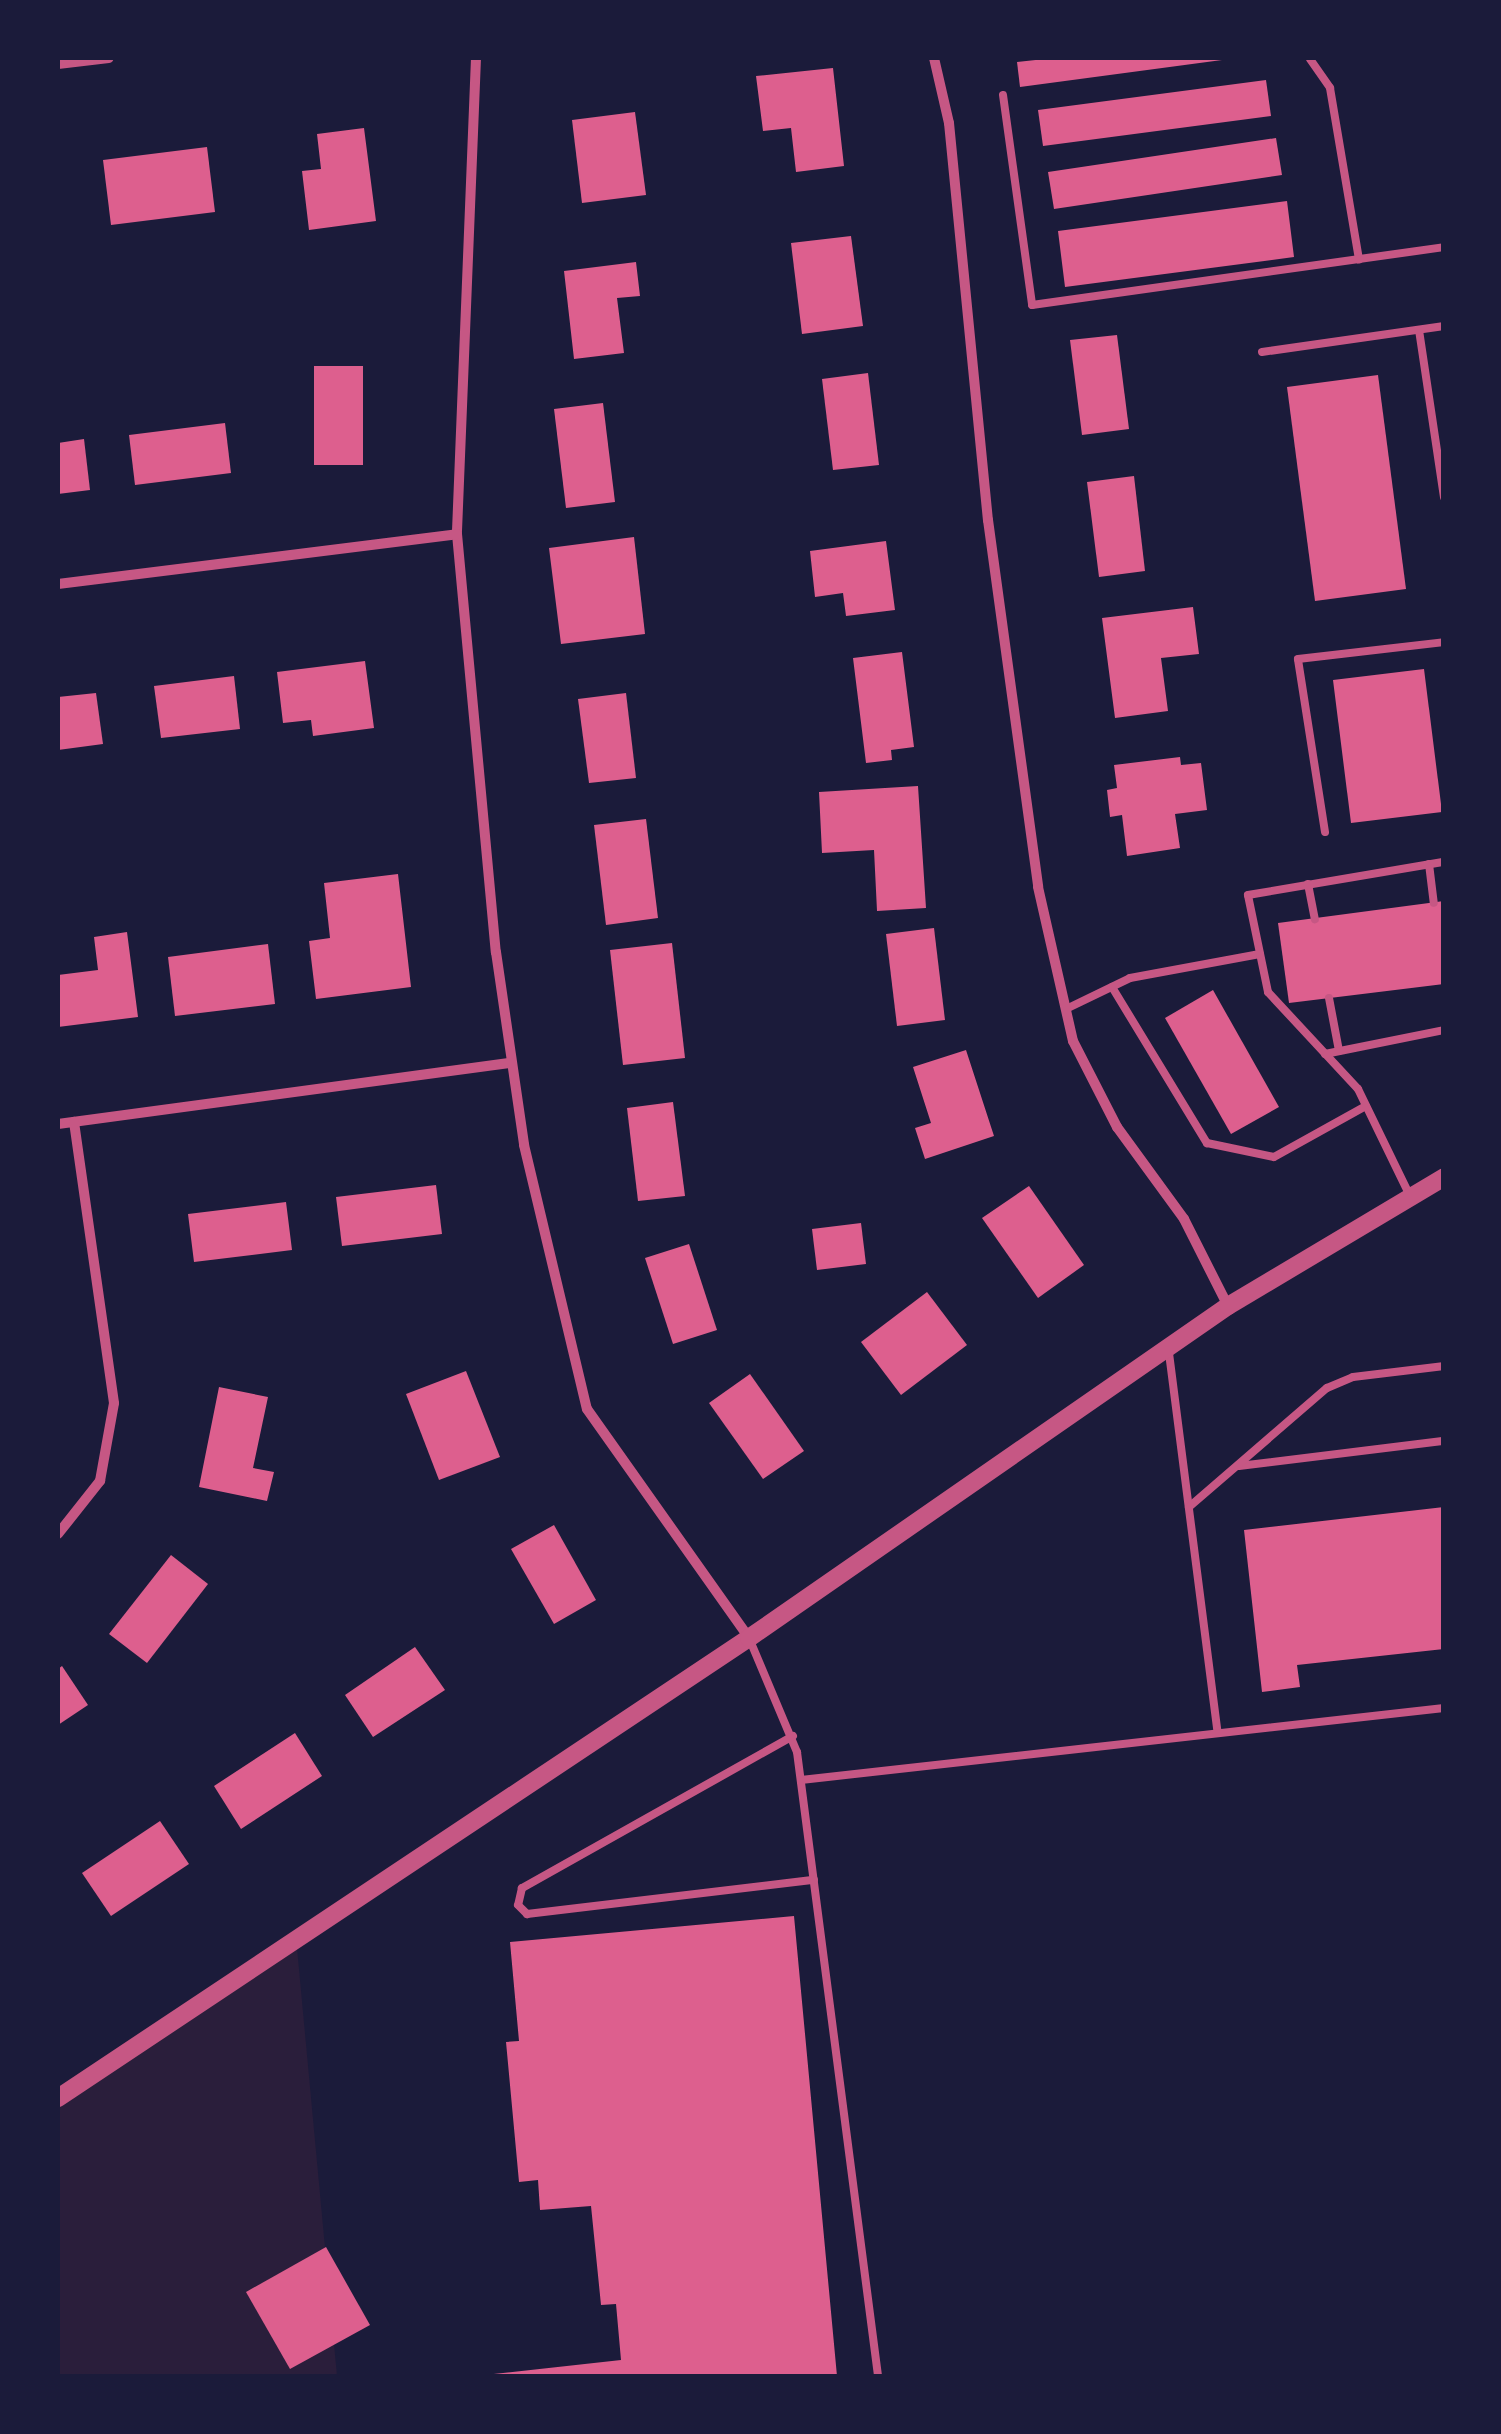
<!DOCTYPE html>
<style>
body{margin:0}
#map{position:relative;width:1501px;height:2434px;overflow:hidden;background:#1b1b3a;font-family:"Roboto Condensed",sans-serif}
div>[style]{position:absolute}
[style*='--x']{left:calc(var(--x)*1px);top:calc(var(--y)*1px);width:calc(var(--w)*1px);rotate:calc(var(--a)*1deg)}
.green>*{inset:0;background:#2a1e3b}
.building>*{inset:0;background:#dd5f8e}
.service>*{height:8px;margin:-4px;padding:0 4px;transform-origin:4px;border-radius:4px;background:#c65784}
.minor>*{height:10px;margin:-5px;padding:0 5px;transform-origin:5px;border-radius:5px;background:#c65784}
.tertiary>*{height:18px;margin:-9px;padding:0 9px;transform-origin:9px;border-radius:9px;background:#c65784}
span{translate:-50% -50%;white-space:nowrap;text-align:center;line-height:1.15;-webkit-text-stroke:8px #1b1b3a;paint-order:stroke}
.frame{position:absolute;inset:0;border:60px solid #1b1b3a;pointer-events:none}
</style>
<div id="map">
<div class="green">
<div style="clip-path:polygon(296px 1937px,337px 2376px,58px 2376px,58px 2095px)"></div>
</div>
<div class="building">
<div style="clip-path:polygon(1054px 58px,1222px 58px,1222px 60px,1020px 87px,1017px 62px)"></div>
<div style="clip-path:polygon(833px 68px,844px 166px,796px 172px,791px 128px,763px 131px,756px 76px)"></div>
<div style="clip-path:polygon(1266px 80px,1271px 116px,1043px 146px,1038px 110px)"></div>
<div style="clip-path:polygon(635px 112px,646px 195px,582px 203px,572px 120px)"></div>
<div style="clip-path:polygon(364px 128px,376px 221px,309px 230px,302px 171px,321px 169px,317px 134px)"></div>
<div style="clip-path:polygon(1276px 138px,1282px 175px,1054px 209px,1048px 172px)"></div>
<div style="clip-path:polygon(207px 147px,215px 212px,111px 225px,103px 160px)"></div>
<div style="clip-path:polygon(1287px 201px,1294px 257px,1065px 287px,1058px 231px)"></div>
<div style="clip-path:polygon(851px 236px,863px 326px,802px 334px,791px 243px)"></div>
<div style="clip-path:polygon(636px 262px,640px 296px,617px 298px,624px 353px,574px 359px,564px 271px)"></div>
<div style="clip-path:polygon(1117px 335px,1129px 429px,1082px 435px,1070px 340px)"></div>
<div style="clip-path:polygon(314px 366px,363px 366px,363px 465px,314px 465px)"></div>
<div style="clip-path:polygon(868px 373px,879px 465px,833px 470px,822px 379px)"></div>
<div style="clip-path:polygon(1378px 375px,1406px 589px,1315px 601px,1287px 387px)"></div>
<div style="clip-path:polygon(603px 403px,615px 502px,566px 508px,554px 409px)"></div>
<div style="clip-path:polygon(225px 423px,231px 473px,135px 485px,129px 435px)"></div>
<div style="clip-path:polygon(84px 439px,90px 490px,58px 494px,58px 443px)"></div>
<div style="clip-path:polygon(1134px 476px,1145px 571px,1099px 577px,1087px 482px)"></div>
<div style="clip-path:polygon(634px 537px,645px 634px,561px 644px,549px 548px)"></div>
<div style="clip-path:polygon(886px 541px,895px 610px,846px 616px,843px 593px,815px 597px,810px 551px)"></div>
<div style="clip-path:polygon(1193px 607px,1199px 654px,1161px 658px,1168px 711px,1115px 718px,1102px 618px)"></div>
<div style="clip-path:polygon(902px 652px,914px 747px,891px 750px,892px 760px,866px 763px,853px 658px)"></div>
<div style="clip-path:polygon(365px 661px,374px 728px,313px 736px,311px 720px,283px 723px,277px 672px)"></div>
<div style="clip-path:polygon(1424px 669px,1442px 812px,1351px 823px,1333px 680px)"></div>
<div style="clip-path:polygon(234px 676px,240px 729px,161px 738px,154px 686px)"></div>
<div style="clip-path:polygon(96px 693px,103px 744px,58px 750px,58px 697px)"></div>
<div style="clip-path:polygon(626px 693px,636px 778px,589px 783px,578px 699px)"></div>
<div style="clip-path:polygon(1180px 757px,1181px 765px,1201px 763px,1207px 810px,1175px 814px,1180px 848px,1127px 856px,1122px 815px,1110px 817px,1107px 790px,1117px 788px,1114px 765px)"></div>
<div style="clip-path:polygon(918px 786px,926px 908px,877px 911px,874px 850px,822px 853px,819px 792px)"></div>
<div style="clip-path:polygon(646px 819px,658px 918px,606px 925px,594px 825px)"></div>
<div style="clip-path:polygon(398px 874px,411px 987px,316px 999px,309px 941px,330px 938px,324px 883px)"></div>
<div style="clip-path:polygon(1444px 901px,1444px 984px,1289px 1003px,1278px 923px)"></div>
<div style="clip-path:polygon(934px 928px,945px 1020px,897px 1026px,886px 934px)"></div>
<div style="clip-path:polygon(127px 932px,138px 1017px,58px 1027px,58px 975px,98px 970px,94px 937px)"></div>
<div style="clip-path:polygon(672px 943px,685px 1058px,623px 1065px,610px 950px)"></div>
<div style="clip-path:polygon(268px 944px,275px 1004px,175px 1016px,168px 957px)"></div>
<div style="clip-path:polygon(1213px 990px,1279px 1107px,1231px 1134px,1165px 1018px)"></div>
<div style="clip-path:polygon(966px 1050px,994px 1136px,925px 1159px,915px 1128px,931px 1123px,913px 1067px)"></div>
<div style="clip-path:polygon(673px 1102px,685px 1196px,638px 1201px,627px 1108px)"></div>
<div style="clip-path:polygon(436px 1185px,442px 1234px,342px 1246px,336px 1197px)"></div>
<div style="clip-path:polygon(1029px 1186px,1084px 1265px,1038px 1298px,982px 1218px)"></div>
<div style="clip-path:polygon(286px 1202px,292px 1250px,194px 1262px,188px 1214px)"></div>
<div style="clip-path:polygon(861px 1223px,866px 1264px,817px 1270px,812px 1229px)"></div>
<div style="clip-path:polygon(689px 1244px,717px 1330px,673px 1344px,645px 1258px)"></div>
<div style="clip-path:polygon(927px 1292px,967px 1345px,901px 1395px,861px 1342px)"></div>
<div style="clip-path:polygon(466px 1371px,500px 1457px,439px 1480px,406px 1394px)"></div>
<div style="clip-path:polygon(750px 1374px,804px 1451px,763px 1479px,709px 1403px)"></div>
<div style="clip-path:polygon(219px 1387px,268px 1397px,253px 1468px,274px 1472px,267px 1501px,199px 1487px)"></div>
<div style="clip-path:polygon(1444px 1507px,1444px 1649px,1297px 1665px,1300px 1687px,1262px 1692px,1244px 1530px)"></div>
<div style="clip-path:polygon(554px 1525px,596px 1600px,554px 1624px,511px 1549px)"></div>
<div style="clip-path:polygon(171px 1555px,208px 1584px,147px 1663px,109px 1634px)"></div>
<div style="clip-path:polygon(415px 1647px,445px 1690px,373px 1737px,345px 1695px)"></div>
<div style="clip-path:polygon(62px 1666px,88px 1705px,58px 1725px,58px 1669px)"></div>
<div style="clip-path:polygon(295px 1733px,322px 1776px,241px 1829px,214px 1786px)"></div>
<div style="clip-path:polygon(160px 1821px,189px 1864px,111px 1916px,82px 1873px)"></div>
<div style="clip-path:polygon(794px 1916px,837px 2376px,475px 2376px,621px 2360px,616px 2304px,601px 2305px,591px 2206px,540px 2210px,538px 2180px,519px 2182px,506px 2042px,519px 2041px,510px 1942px)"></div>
<div style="clip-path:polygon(326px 2247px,370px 2325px,290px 2369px,246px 2292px)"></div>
</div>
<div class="service">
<div style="--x:1310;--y:59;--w:35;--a:55"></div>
<div style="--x:1330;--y:88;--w:174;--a:80.4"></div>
<div style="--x:1003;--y:95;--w:212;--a:82.1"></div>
<div style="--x:1032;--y:305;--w:416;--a:-8"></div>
<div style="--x:1419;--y:330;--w:169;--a:81.5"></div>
<div style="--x:1262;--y:352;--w:184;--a:-8.1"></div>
<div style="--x:1325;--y:832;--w:175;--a:-98.9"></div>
<div style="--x:1298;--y:659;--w:147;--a:-6.6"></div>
<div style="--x:1429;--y:864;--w:39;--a:83"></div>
<div style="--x:1308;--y:884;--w:36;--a:79"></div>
<div style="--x:1112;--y:987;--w:183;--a:58.7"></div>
<div style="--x:1207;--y:1143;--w:68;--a:11.8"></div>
<div style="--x:1274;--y:1157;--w:105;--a:-29"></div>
<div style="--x:1329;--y:998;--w:54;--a:79.3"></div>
<div style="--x:1066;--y:1009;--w:71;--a:-25.8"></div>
<div style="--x:1130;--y:978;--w:132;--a:-10.5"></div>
<div style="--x:1325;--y:1054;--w:121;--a:-11.4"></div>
<div style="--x:1410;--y:1196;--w:119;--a:-115.9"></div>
<div style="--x:1358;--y:1089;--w:132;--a:-132.9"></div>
<div style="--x:1268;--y:992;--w:99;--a:-101.7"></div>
<div style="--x:1248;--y:895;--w:199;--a:-9.6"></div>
<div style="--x:1169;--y:1353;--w:383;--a:82.7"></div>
<div style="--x:1239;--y:1466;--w:207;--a:-7"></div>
<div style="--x:1189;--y:1507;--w:182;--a:-40.8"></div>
<div style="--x:1327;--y:1388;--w:28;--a:-23"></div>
<div style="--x:1353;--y:1377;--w:92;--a:-6.9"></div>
<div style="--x:749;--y:1638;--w:124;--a:67.2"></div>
<div style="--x:797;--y:1752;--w:629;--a:82.6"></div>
<div style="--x:793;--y:1736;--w:311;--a:150.7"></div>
<div style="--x:522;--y:1888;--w:17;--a:103"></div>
<div style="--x:518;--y:1905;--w:13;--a:45"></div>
<div style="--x:527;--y:1914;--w:289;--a:-6.8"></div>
<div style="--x:801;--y:1780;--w:647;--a:-6.39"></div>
</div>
<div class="minor">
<div style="--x:476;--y:58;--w:476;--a:92.3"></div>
<div style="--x:457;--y:534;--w:420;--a:84.7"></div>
<div style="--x:496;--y:952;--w:195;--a:81.7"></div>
<div style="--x:524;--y:1145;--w:271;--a:76.6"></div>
<div style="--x:587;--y:1409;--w:281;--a:54.7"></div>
<div style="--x:934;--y:58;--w:67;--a:77"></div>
<div style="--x:949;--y:123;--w:399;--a:84.4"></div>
<div style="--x:988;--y:520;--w:370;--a:82.2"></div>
<div style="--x:1038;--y:887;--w:158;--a:77.2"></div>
<div style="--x:1073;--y:1041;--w:97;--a:62.9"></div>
<div style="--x:1117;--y:1127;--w:114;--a:53.9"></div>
<div style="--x:1184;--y:1219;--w:97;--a:63.2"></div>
<div style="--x:58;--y:64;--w:51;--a:-6.7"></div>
<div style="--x:58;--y:584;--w:402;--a:-7.1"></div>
<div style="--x:58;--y:1124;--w:457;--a:-7.7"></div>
<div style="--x:58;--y:1534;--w:68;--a:-51.6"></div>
<div style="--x:100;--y:1481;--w:79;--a:-79.8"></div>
<div style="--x:114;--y:1403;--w:284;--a:-98.1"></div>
</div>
<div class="tertiary">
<div style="--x:58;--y:2098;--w:830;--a:-33.65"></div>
<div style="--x:749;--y:1638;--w:583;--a:-34.73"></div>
<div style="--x:1228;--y:1306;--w:252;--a:-30.8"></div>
</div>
<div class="frame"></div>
</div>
